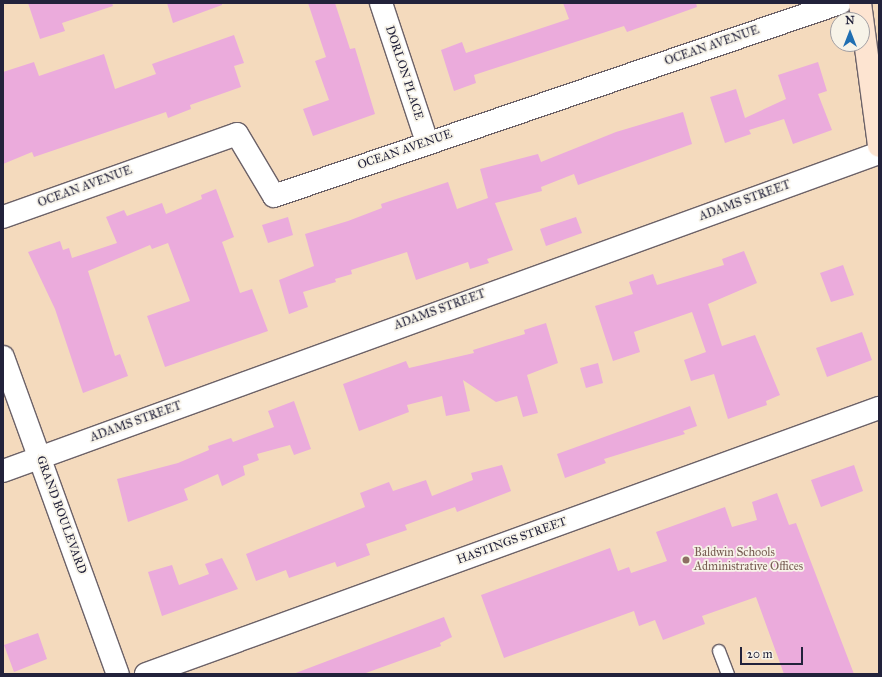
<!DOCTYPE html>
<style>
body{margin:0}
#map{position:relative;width:882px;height:677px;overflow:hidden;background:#f4dabd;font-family:"IM FELL Great Primer",serif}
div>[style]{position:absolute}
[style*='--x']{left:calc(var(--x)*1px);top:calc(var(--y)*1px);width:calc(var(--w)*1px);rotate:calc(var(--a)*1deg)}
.building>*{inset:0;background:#ebabdc}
.roads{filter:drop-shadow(1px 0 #6c6268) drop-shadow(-1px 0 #6c6268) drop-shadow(0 1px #6c6268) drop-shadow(0 -1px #6c6268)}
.lane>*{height:12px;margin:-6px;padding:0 6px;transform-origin:6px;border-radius:6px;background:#fff}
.street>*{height:22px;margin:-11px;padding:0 11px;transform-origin:11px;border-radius:11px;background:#fff}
.secondary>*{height:22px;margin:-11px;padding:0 11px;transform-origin:11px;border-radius:11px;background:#fde4d1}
.dots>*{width:11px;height:11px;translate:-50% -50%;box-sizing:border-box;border:2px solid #f7f3e8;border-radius:50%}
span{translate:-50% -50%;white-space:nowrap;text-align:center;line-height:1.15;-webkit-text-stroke:3.5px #f7f3e8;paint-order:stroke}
.street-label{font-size:12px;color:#22223b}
.education-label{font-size:12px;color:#785e54}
.left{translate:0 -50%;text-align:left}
.frame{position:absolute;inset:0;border:4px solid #22223b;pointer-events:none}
.north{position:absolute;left:830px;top:12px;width:40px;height:40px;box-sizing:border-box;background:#f7f3e8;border:1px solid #a29fa3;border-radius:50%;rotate:0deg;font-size:11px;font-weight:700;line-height:16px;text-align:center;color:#22223b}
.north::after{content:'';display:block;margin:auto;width:14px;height:18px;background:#1f6fb2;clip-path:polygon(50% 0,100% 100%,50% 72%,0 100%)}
.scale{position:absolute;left:740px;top:647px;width:63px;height:18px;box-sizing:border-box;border:2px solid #22223b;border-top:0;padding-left:5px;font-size:12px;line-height:14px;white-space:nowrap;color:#22223b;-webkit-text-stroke:3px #f7f3e8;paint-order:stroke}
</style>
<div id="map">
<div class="building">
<div style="clip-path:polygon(28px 3px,112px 3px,113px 6px,62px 23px,65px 31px,40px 39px)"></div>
<div style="clip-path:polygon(167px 3px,222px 3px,222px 5px,173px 23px)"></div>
<div style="clip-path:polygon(308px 3px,335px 3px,350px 49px,355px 48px,375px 114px,313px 136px,303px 109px,329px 100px,315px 61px,326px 57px)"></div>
<div style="clip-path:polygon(563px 3px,696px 3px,697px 7px,627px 32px,624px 26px,474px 75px,476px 83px,454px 91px,441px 50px,462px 42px,466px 53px,569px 19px)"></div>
<div style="clip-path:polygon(234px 35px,244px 63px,234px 66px,241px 87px,190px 105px,191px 109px,168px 118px,166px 112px,34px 157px,32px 152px,3px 164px,3px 72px,34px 62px,39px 76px,104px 54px,115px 89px,156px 74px,152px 64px)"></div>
<div style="clip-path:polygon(818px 62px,827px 91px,818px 94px,832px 130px,793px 144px,784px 119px,749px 130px,751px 134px,725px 143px,710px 97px,736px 89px,745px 118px,786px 99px,778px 75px)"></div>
<div style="clip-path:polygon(683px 112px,692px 144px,578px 185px,574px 174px,541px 187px,542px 191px,495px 203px,513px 250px,487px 259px,489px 263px,470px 269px,468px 262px,416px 280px,407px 252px,351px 270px,352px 274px,335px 279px,336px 282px,303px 292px,308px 307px,289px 314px,279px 280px,314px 266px,305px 234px,348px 221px,382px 208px,381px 204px,448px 182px,457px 209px,488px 198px,480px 169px,538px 154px,541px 162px,616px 132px)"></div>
<div style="clip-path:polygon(216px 189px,234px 237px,222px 242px,240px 293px,252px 289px,268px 331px,165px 367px,147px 316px,190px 301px,168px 243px,152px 249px,150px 245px,88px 271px,115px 356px,120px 354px,128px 376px,83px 393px,55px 309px,28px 252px,60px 241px,63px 250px,69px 248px,72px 258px,117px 243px,106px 217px,124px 210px,127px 216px,162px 203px,166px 214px,202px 199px,201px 195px)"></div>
<div style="clip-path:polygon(288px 217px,293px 235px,268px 243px,262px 225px)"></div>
<div style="clip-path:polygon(576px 217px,582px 233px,546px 246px,540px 229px)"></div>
<div style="clip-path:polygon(744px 251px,757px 283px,708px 304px,722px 346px,755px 335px,780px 395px,766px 401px,767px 405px,728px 419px,714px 374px,691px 381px,684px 360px,706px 352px,692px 312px,634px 332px,640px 352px,613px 361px,595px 306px,633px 294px,629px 282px,653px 274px,657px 285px,724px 265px,722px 259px)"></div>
<div style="clip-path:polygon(843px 265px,854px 295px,831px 302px,820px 273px)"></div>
<div style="clip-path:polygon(546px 323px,558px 363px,527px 375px,538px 413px,523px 417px,517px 396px,496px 402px,463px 380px,470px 411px,446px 416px,442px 396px,407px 405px,409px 412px,359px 431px,343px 384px,406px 361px,409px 368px,474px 353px,473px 350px,525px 334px,524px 330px)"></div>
<div style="clip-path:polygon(862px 332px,872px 360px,827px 377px,816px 348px)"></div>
<div style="clip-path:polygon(598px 363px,603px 383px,586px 388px,580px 368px)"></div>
<div style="clip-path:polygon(294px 401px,311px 449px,294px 455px,290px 445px,257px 454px,259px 460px,243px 466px,245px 475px,222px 486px,218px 474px,184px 489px,188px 500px,128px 522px,117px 479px,178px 463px,209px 450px,208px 446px,231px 438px,233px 442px,274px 427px,268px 411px)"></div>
<div style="clip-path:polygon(690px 406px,697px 426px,683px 431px,685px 434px,604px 459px,606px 463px,565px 478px,557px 454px)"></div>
<div style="clip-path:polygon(502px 465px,511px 491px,457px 512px,455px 507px,405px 525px,407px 530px,366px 544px,370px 555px,337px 567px,335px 562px,289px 578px,286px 570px,256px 581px,246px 554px,365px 507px,360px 493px,389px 482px,393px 491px,426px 480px,432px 496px,473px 480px,471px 473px)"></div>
<div style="clip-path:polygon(854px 465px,863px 491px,821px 507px,811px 480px)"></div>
<div style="clip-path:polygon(777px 493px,789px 525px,796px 523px,854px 674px,784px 674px,756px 597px,702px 616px,705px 624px,663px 640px,655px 620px,639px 626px,634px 611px,504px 658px,481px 595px,610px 548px,618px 571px,629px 567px,631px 573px,667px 561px,656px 532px,725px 507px,732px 527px,757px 520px,752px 502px)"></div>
<div style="clip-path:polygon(222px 558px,238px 589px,162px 616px,148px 572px,172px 565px,179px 585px,209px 574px,205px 564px)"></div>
<div style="clip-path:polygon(444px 617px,452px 637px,440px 643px,441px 646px,363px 674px,293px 674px)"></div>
<div style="clip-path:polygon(38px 633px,47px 659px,14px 672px,4px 645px)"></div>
</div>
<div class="roads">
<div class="lane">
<div style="--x:719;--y:651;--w:25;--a:69"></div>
</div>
<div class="street">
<div style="--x:381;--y:3;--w:146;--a:71.7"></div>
<div style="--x:3;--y:217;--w:248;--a:-19.5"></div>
<div style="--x:237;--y:134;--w:72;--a:59.2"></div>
<div style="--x:274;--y:196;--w:598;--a:-18.83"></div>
<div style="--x:3;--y:357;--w:337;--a:70.1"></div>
<div style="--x:3;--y:471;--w:932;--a:-19.95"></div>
<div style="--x:146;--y:674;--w:780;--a:-19.95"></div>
</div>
<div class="secondary">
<div style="--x:860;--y:3;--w:144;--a:82.4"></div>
</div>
</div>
<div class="dots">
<div style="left:686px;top:560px;background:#8d6e63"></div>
</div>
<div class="street-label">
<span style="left:712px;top:46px;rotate:-19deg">OCEAN AVENUE</span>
<span style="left:404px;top:73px;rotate:72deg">DORLON PLACE</span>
<span style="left:405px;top:150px;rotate:-19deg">OCEAN AVENUE</span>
<span style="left:85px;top:187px;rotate:-20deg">OCEAN AVENUE</span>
<span style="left:745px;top:201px;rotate:-20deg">ADAMS STREET</span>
<span style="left:440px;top:310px;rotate:-20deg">ADAMS STREET</span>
<span style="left:136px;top:422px;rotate:-20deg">ADAMS STREET</span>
<span style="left:61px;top:515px;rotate:70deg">GRAND BOULEVARD</span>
<span style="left:512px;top:541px;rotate:-20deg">HASTINGS STREET</span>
</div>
<div class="education-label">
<span class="left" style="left:694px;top:560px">Baldwin Schools<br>Administrative Offices</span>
</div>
<div class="frame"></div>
<div class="north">N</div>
<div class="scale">20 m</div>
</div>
